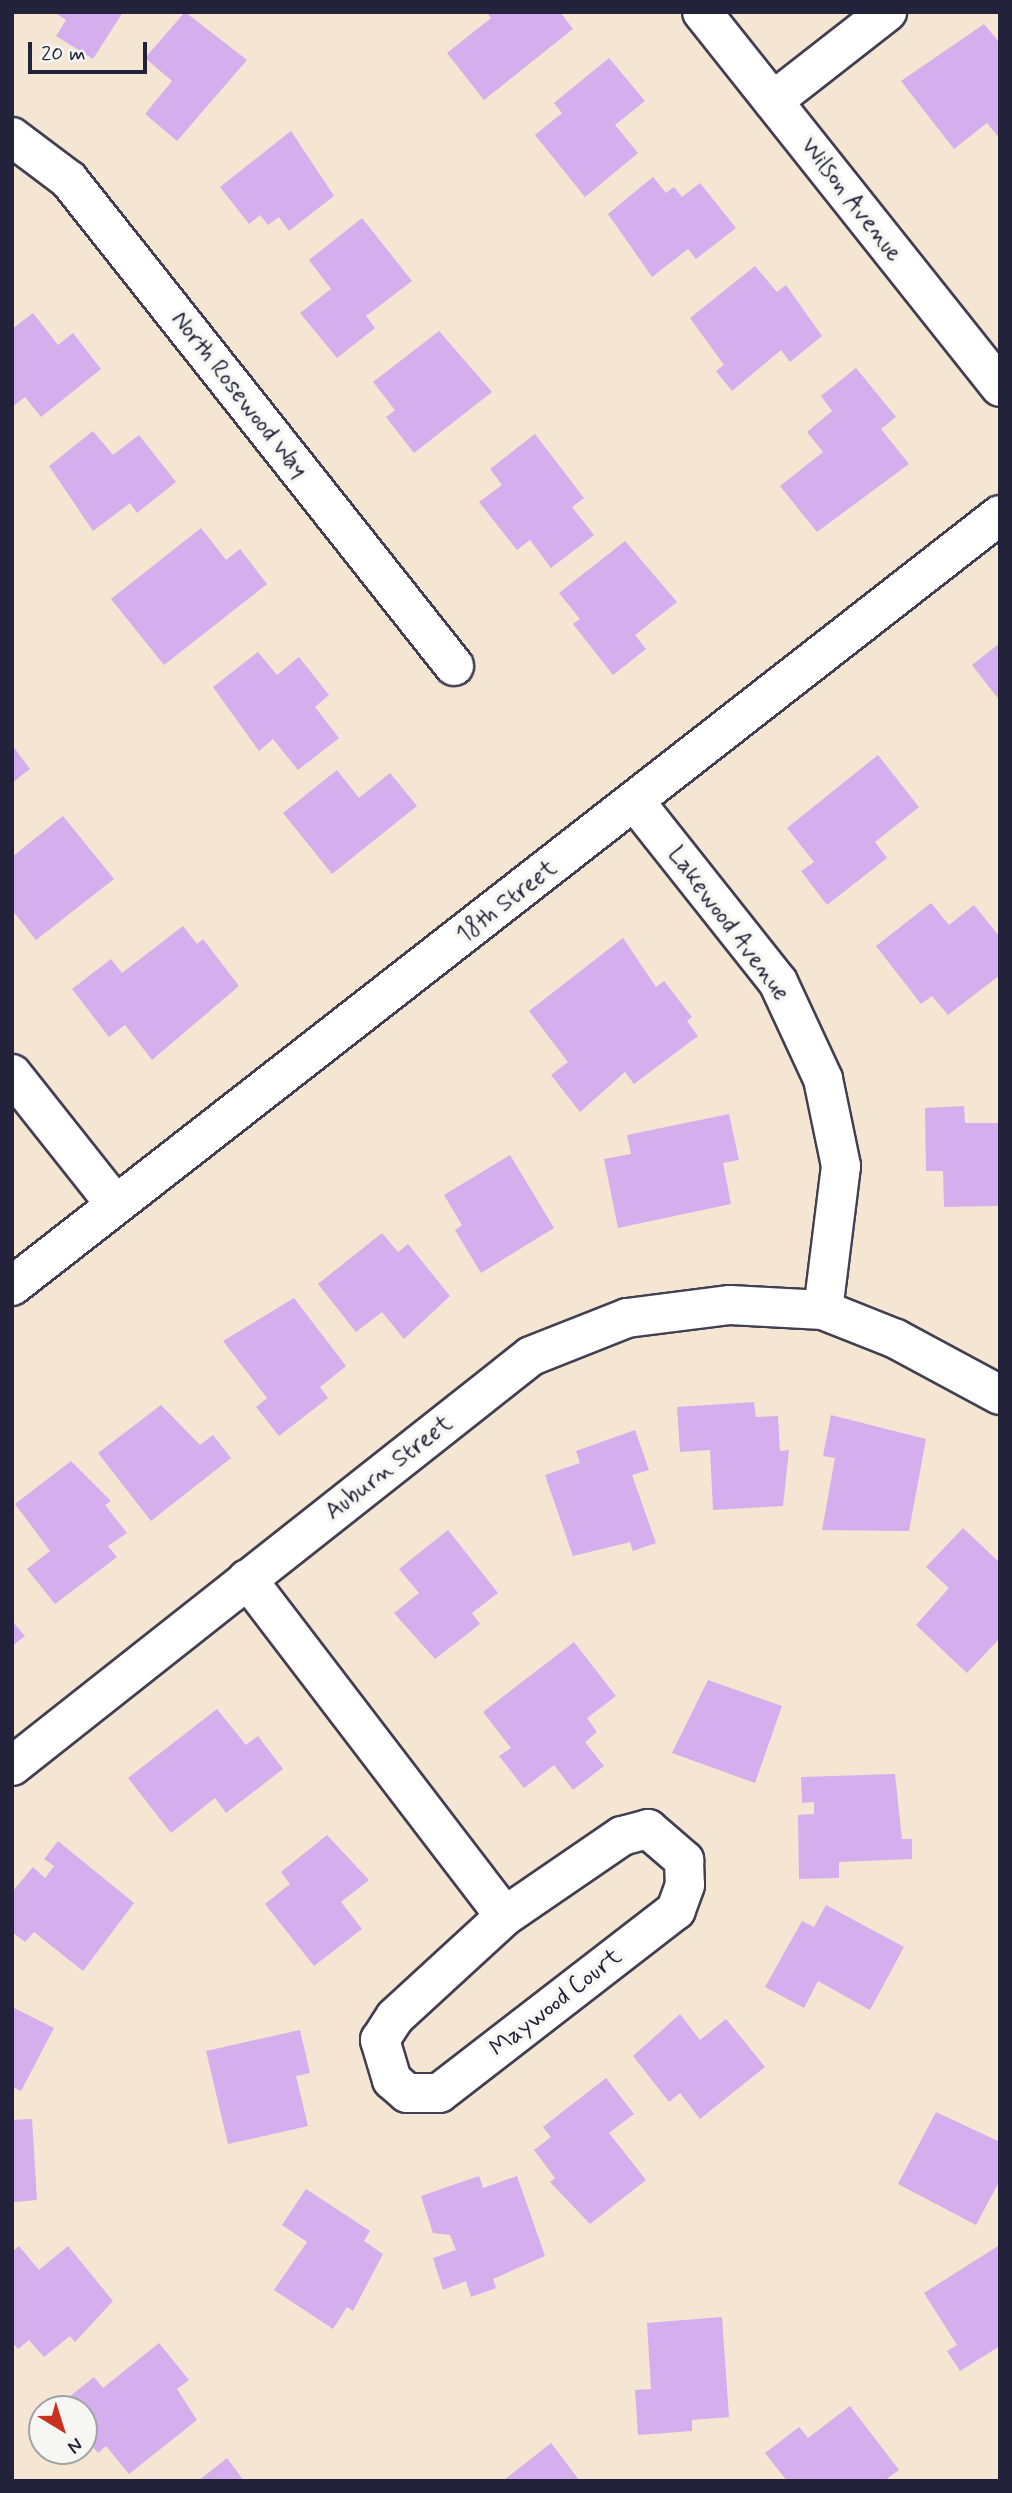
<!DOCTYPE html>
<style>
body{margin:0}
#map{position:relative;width:1012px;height:2493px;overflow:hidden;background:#f4e6d3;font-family:Mynerve,sans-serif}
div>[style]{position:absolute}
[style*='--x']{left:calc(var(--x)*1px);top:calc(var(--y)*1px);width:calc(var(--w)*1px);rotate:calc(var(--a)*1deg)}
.building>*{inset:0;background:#d5aeed}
.roads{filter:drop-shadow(2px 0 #423f52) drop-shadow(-2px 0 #423f52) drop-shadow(0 2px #423f52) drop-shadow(0 -2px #423f52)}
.minor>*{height:38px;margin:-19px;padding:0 19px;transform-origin:19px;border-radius:19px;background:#fff}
.major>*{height:38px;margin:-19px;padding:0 19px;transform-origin:19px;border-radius:19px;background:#fff}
span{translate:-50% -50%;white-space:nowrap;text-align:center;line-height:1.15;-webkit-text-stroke:7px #f6f6f2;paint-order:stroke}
.street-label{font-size:24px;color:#22223b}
.frame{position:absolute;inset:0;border:14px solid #22223b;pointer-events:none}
.north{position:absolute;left:28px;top:2395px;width:70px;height:70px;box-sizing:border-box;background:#f6f6f2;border:2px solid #a1a1a9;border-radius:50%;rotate:142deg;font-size:19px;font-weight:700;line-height:28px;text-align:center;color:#22223b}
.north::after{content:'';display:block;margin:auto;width:24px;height:32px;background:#c8321e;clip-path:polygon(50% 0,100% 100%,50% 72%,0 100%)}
.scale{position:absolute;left:28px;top:42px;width:119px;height:32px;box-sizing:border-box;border:4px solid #22223b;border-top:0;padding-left:9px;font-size:21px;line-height:24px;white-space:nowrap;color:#22223b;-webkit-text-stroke:5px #f6f6f2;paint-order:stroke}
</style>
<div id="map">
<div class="building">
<div style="clip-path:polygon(54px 12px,123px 12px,93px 59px,56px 36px,66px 20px)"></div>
<div style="clip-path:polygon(185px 12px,247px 60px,177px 141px,145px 114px,172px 81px,145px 58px)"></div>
<div style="clip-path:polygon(487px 12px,560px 12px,573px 29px,484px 100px,447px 53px,491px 18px)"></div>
<div style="clip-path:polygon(984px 24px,1000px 43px,1000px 139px,987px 123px,954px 149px,901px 81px)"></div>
<div style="clip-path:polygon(609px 58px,645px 101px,615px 125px,638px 153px,585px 197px,535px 135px,562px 113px,554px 103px)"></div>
<div style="clip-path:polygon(291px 131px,334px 196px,289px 231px,279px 217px,268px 225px,260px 215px,249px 224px,220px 187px)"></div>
<div style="clip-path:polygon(653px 177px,666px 193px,674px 187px,682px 197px,700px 183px,736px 228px,696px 259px,688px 249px,652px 277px,608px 214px)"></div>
<div style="clip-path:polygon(362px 218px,412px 281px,366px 316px,375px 328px,337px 358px,300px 313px,331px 289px,309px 260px)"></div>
<div style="clip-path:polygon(755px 266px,777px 292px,786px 285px,822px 336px,790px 362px,781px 350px,732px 391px,716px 371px,724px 365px,690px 318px)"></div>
<div style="clip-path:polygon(33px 313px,58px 345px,73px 333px,101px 369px,41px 417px,25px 397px,12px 407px,12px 329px)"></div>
<div style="clip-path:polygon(439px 331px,492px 392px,414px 453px,386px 417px,395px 410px,373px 382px)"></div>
<div style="clip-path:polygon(856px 368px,896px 417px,881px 429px,909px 464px,817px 532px,780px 486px,823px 452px,807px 432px,832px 411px,821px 396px)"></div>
<div style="clip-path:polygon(93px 431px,113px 455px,139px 435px,176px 482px,137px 513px,130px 503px,93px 531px,49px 466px)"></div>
<div style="clip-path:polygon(535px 434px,584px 498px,572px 507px,594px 535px,551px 568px,530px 540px,517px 550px,479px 502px,502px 485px,490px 469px)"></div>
<div style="clip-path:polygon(201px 528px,226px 560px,240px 549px,267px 584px,164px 665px,111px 599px)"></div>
<div style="clip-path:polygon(625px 541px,677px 602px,635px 635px,646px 649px,613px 675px,573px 624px,580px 619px,559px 593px)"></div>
<div style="clip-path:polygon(1000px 643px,1000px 701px,972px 665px)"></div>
<div style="clip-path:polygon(258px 652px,277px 675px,299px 657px,329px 695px,315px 707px,339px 738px,298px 770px,273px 739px,259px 751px,213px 687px)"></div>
<div style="clip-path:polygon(12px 745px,30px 769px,12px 783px)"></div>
<div style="clip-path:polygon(878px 755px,919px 807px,875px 842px,887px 858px,827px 905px,801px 871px,814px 862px,787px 828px)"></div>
<div style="clip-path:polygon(337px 770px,359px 798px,390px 773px,417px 806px,332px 874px,283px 813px)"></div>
<div style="clip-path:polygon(63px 816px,114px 879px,36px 940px,12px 910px,12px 857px)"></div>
<div style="clip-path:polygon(931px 903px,949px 925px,974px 905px,1000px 937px,1000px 975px,948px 1015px,932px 996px,921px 1004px,876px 946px)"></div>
<div style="clip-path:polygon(183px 926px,197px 944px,203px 939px,239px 986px,152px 1060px,125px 1025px,109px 1037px,72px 989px,111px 959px,122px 973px)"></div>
<div style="clip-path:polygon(623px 938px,656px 987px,664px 981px,692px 1017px,687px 1021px,698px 1036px,634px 1084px,625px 1072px,580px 1112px,551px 1075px,568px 1062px,529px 1011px)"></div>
<div style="clip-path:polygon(964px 1106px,965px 1123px,1000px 1123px,1000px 1206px,944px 1207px,943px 1171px,926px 1171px,925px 1108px)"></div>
<div style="clip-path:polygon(729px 1114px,739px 1160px,723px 1163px,731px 1204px,618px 1228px,604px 1159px,631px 1154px,627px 1135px)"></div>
<div style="clip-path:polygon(510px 1155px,554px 1228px,481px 1273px,455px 1230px,462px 1225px,444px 1195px)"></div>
<div style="clip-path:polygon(382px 1233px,398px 1252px,408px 1244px,450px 1296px,404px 1339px,382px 1312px,356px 1332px,318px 1284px)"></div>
<div style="clip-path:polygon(294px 1298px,346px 1366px,320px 1387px,328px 1398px,279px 1436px,256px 1407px,267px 1398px,223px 1341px)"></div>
<div style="clip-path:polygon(754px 1402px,756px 1417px,778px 1416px,780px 1451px,789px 1450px,783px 1506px,713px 1510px,710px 1450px,680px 1452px,677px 1407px)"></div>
<div style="clip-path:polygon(161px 1405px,200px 1445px,213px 1435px,231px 1458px,151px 1521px,98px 1453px)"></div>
<div style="clip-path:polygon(831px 1415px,926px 1439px,909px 1531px,822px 1530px,835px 1458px,823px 1456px)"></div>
<div style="clip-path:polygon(635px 1430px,649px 1470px,632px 1475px,656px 1543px,633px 1551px,630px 1542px,573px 1556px,545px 1475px,580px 1463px,576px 1451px)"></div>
<div style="clip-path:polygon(71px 1461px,111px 1501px,105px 1505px,127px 1533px,108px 1546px,117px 1557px,55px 1604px,27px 1569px,50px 1551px,15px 1504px)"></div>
<div style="clip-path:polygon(963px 1528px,1000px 1563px,1000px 1638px,967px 1673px,916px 1625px,949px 1588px,926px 1567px)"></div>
<div style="clip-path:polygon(448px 1530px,498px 1593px,472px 1613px,480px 1624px,435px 1659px,394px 1613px,419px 1593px,399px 1569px)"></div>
<div style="clip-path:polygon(12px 1621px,25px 1636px,12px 1646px)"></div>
<div style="clip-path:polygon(574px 1642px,616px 1696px,587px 1718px,597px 1732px,585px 1742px,604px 1766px,573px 1790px,554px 1765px,524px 1788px,499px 1756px,511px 1748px,483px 1712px)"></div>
<div style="clip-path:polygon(708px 1680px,782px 1706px,755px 1783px,672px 1753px)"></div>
<div style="clip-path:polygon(217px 1709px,246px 1745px,258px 1736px,283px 1769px,226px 1813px,215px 1798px,171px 1833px,128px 1778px)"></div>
<div style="clip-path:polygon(895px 1774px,902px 1839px,912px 1839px,912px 1859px,839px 1862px,839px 1878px,799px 1879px,798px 1815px,814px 1814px,814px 1802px,802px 1803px,801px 1777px)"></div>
<div style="clip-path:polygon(327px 1835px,369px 1880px,341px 1902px,362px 1929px,314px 1966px,265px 1904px,290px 1884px,281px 1872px)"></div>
<div style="clip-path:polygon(58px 1841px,134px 1903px,83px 1971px,34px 1932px,25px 1942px,12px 1932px,12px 1892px,33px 1867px,45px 1878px,54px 1866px,44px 1859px)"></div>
<div style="clip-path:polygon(826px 1905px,904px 1947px,870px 2010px,818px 1981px,804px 2008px,765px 1987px,802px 1921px,814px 1927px)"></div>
<div style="clip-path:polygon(12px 2007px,54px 2028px,21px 2091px,12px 2087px)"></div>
<div style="clip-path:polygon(680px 2014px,700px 2040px,726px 2019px,765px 2067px,700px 2119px,680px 2093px,669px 2102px,633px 2056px)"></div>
<div style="clip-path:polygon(300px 2030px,310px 2073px,296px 2076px,308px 2126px,228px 2144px,206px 2051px)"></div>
<div style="clip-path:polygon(606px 2078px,634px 2114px,609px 2133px,646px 2180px,590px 2224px,550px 2182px,555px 2178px,534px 2150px,551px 2137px,543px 2127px)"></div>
<div style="clip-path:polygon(936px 2112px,1000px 2142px,1000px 2180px,976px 2225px,898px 2184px)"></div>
<div style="clip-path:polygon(32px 2119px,37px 2200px,12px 2202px,12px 2120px)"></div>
<div style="clip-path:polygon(479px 2176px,483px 2188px,517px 2176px,545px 2256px,493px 2279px,496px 2288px,471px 2297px,466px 2281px,443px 2290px,433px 2258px,456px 2250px,450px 2235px,433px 2233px,421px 2196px)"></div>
<div style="clip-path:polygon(306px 2189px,370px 2231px,364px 2241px,383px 2254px,353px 2311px,347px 2307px,333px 2329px,274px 2290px,307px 2242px,282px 2225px)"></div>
<div style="clip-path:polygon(19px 2246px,39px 2270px,68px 2246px,113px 2301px,75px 2342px,70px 2336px,44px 2357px,29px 2340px,18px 2349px,12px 2342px,12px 2252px)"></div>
<div style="clip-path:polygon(998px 2246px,1000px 2346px,960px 2371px,947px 2351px,957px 2345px,924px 2293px)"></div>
<div style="clip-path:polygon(722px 2317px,729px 2417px,692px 2420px,692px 2431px,638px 2435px,635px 2390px,651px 2389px,647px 2323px)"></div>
<div style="clip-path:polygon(159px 2343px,189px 2380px,177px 2389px,197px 2420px,129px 2474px,106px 2446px,98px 2453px,84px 2436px,84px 2409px,59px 2405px,94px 2377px,103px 2388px)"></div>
<div style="clip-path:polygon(850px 2406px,899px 2470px,884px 2481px,787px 2481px,765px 2453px,799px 2427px,808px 2438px)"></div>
<div style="clip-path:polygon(551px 2443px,580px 2481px,503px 2481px)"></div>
<div style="clip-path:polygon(227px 2458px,244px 2481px,198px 2481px)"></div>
</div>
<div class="roads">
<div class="minor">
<div style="--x:702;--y:12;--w:479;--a:51.5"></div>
<div style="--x:773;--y:101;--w:145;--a:-38"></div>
<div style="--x:12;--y:137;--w:71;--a:37"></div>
<div style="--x:69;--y:180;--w:620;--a:51.61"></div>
<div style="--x:636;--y:803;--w:228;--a:51.6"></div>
<div style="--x:778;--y:982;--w:107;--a:65.1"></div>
<div style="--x:823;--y:1079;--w:89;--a:78.3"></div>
<div style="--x:841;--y:1166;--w:145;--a:97.1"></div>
<div style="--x:12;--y:1074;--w:166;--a:51.6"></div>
<div style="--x:247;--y:1579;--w:424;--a:52.6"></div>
<div style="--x:12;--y:1766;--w:661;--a:-38.31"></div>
<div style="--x:531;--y:1356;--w:103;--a:-21.6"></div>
<div style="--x:627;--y:1318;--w:104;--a:-7.2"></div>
<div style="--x:730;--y:1305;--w:93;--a:3.1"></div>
<div style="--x:823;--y:1310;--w:79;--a:21.7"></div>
<div style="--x:896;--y:1339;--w:118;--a:28.3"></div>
<div style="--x:648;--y:1829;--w:48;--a:40.7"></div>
<div style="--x:684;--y:1860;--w:25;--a:88"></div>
<div style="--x:685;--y:1885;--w:27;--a:110"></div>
<div style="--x:676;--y:1910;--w:299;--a:142.3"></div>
<div style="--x:439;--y:2093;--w:32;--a:180"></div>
<div style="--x:407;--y:2093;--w:20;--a:-139"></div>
<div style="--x:392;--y:2080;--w:42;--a:-106.7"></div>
<div style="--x:380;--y:2040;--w:27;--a:-57"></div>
<div style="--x:395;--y:2017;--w:149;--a:-42.6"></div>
<div style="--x:505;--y:1916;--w:142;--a:-34.4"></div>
<div style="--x:622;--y:1836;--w:27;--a:-15"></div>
</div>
<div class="major">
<div style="--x:12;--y:1286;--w:1253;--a:-37.97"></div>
</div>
</div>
<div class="street-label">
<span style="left:851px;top:200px;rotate:52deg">Wilson Avenue</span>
<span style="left:239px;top:395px;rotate:52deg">North Rosewood Way</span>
<span style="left:507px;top:902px;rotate:-38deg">18th Street</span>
<span style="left:728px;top:924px;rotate:53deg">Lakewood Avenue</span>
<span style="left:389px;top:1468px;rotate:-38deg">Auburn Street</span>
<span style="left:556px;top:2003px;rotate:-38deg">Maywood Court</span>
</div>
<div class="frame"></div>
<div class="north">N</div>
<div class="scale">20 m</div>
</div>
